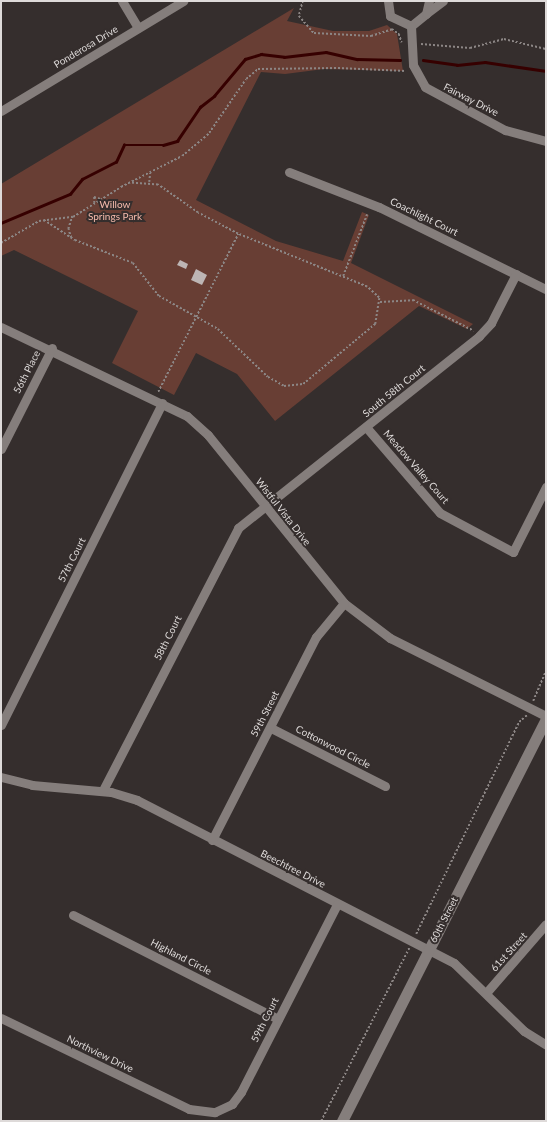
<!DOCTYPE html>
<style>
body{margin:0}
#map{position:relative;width:547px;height:1122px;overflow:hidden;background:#352e2d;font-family:Lato,sans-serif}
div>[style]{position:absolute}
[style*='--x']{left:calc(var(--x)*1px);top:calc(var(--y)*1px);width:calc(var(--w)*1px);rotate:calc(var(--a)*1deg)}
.green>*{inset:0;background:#683e34}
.stream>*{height:2.5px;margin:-1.25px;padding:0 1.25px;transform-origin:1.25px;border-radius:1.25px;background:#360000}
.building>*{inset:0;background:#bdb5b4}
.path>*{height:1.5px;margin-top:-0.75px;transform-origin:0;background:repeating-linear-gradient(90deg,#8c8685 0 2px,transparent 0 4px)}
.minor>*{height:9px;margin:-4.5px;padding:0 4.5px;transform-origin:4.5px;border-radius:4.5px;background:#857e7c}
.tertiary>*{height:11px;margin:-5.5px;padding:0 5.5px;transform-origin:5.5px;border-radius:5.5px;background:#857e7c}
span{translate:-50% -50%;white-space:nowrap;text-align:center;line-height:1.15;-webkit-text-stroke:4px #352e2d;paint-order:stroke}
.street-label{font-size:10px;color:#dedad9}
.park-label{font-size:10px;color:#f5baac}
.frame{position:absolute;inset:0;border:2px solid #dedad9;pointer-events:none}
</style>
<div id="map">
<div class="green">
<div style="clip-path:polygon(294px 8px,287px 21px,333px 31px,369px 31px,387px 25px,397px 34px,403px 71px,324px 69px,285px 74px,261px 72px,196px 200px,276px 241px,343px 261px,362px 212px,369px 215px,351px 263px,473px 324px,467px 329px,419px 306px,275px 421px,237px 374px,196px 353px,174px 395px,112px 363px,138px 311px,14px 250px,1px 256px,1px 184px)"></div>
</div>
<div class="stream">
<div style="--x:423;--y:60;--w:34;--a:8"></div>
<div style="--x:457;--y:65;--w:28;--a:-6"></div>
<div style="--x:485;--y:62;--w:62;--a:8.4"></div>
<div style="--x:1;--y:223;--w:75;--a:-22.8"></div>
<div style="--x:70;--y:194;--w:19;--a:-51"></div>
<div style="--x:82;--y:179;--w:38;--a:-27"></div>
<div style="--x:116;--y:162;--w:19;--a:-65"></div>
<div style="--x:124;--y:145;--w:39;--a:0"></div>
<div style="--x:163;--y:145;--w:15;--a:-16"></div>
<div style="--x:177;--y:141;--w:41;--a:-55.9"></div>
<div style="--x:200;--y:107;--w:18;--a:-38"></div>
<div style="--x:214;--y:96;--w:48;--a:-50"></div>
<div style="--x:245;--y:59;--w:17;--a:-17"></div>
<div style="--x:261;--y:54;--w:23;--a:7"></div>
<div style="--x:284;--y:57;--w:42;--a:-6.8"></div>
<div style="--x:326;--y:52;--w:32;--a:13"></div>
<div style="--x:357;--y:59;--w:43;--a:1.3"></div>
</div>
<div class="building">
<div style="clip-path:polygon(180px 260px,188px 264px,186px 269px,177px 265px)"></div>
<div style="clip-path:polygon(196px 269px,207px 275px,202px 285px,191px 280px)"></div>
</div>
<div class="path">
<div style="--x:303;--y:1;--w:16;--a:105"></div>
<div style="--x:299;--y:16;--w:23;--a:49"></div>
<div style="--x:314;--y:33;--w:57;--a:3"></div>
<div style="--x:371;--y:36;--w:22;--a:-18"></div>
<div style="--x:392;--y:29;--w:9;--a:36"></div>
<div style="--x:399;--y:34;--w:9;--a:72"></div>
<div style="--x:421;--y:44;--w:49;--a:4.7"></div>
<div style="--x:470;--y:48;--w:35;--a:-15"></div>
<div style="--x:504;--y:39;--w:43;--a:13.4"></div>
<div style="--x:149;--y:182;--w:9;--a:-84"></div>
<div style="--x:94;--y:203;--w:6;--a:-90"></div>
<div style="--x:94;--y:197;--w:7;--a:16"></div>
<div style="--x:44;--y:220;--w:37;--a:33"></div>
<div style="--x:75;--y:240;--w:62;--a:21.6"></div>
<div style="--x:133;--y:263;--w:42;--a:51.8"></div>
<div style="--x:159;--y:296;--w:68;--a:29.2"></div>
<div style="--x:218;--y:329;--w:69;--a:43.8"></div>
<div style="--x:268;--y:377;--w:18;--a:29"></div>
<div style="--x:284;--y:386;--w:19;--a:-6"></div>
<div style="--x:303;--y:384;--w:94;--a:-39.8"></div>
<div style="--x:375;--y:324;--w:26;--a:-81"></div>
<div style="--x:379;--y:298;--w:16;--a:-137"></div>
<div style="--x:367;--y:287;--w:139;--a:-157.7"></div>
<div style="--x:238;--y:234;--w:45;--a:-152.3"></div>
<div style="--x:198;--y:213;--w:49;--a:-145"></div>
<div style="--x:158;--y:185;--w:28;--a:-176"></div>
<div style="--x:71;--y:238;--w:9;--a:-108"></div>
<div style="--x:68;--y:229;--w:13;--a:-72"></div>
<div style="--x:1;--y:243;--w:44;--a:-30.1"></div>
<div style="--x:39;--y:221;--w:34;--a:-7"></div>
<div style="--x:73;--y:217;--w:57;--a:-32"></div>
<div style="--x:121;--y:187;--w:68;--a:-26.9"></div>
<div style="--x:182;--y:156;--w:35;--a:-40"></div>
<div style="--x:209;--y:133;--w:65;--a:-55.6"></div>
<div style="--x:246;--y:79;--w:16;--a:-40"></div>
<div style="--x:258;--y:69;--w:80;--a:-0.7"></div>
<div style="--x:338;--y:68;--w:68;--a:2.5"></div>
<div style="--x:343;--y:276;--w:66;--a:-68.8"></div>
<div style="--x:380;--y:302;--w:33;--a:-3"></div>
<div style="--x:413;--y:300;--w:68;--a:26.9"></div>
<div style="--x:158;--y:392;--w:177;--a:-63.1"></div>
<div style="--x:533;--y:701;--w:34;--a:-67"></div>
<div style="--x:416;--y:934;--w:236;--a:-64.1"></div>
<div style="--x:519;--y:722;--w:11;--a:-41"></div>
<div style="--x:321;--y:1121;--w:194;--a:-63"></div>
</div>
<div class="minor">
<div style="--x:122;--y:1;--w:31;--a:59"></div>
<div style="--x:388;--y:1;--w:15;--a:82"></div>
<div style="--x:390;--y:16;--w:23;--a:25"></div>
<div style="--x:411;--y:26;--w:19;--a:-39"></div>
<div style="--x:426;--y:14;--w:13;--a:-77"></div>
<div style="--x:427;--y:13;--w:20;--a:-37"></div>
<div style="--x:411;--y:26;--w:39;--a:87"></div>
<div style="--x:413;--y:65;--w:25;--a:61"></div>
<div style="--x:425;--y:87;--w:91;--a:28.3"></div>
<div style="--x:505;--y:130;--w:42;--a:15"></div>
<div style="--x:1;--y:111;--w:213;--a:-31.1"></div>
<div style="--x:289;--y:172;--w:97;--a:21.3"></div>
<div style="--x:379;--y:207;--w:186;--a:26.2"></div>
<div style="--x:1;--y:327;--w:206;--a:25.6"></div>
<div style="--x:187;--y:416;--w:28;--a:42"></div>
<div style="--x:208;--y:435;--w:216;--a:51"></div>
<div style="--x:344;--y:603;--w:58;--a:37.3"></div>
<div style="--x:390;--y:638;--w:174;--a:26.6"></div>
<div style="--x:366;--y:427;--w:113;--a:49.3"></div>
<div style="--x:440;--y:513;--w:83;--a:28.1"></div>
<div style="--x:513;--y:552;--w:73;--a:-63.1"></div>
<div style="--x:1;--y:449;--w:113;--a:-63.2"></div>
<div style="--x:1;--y:725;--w:360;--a:-63.4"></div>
<div style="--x:271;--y:728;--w:128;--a:27"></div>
<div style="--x:1;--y:777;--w:32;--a:14"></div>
<div style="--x:32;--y:785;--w:79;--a:5.1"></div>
<div style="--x:111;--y:792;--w:27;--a:17"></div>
<div style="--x:137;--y:800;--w:356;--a:27.2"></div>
<div style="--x:454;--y:963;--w:98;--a:44.2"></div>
<div style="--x:524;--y:1031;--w:26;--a:32"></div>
<div style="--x:103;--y:790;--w:295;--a:-62.7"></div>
<div style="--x:238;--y:528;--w:308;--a:-38.5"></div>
<div style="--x:479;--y:336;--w:18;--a:-47"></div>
<div style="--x:491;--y:323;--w:55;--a:-63"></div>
<div style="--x:212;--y:840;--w:228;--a:-62.9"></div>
<div style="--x:316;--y:637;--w:44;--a:-50.5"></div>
<div style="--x:73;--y:915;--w:230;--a:26.9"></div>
<div style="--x:486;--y:993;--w:91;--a:-49"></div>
<div style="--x:1;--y:1018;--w:209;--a:25.8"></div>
<div style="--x:189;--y:1109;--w:26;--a:7"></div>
<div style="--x:215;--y:1112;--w:19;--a:-25"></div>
<div style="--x:232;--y:1104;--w:15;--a:-53"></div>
<div style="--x:241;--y:1092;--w:211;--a:-62.9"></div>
</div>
<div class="tertiary">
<div style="--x:342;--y:1121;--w:451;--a:-63.1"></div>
</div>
<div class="street-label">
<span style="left:86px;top:47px;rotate:-31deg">Ponderosa Drive</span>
<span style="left:471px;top:100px;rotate:27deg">Fairway Drive</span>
<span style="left:424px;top:217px;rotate:26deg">Coachlight Court</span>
<span style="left:27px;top:372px;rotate:-63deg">56th Place</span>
<span style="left:394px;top:391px;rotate:-39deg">South 58th Court</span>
<span style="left:416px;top:467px;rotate:49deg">Meadow Valley Court</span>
<span style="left:283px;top:512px;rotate:52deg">Wistful Vista Drive</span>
<span style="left:72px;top:560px;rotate:-63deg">57th Court</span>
<span style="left:168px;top:638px;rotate:-63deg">58th Court</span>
<span style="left:265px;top:714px;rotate:-63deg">59th Street</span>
<span style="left:333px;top:747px;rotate:27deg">Cottonwood Circle</span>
<span style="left:293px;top:869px;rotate:27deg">Beechtree Drive</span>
<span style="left:444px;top:920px;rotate:-63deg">60th Street</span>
<span style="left:509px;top:952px;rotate:-48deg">61st Street</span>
<span style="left:181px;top:957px;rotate:27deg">Highland Circle</span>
<span style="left:265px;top:1020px;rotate:-63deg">59th Court</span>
<span style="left:100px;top:1054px;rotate:26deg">Northview Drive</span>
</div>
<div class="park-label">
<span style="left:115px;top:210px">Willow<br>Springs Park</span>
</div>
<div class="frame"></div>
</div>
